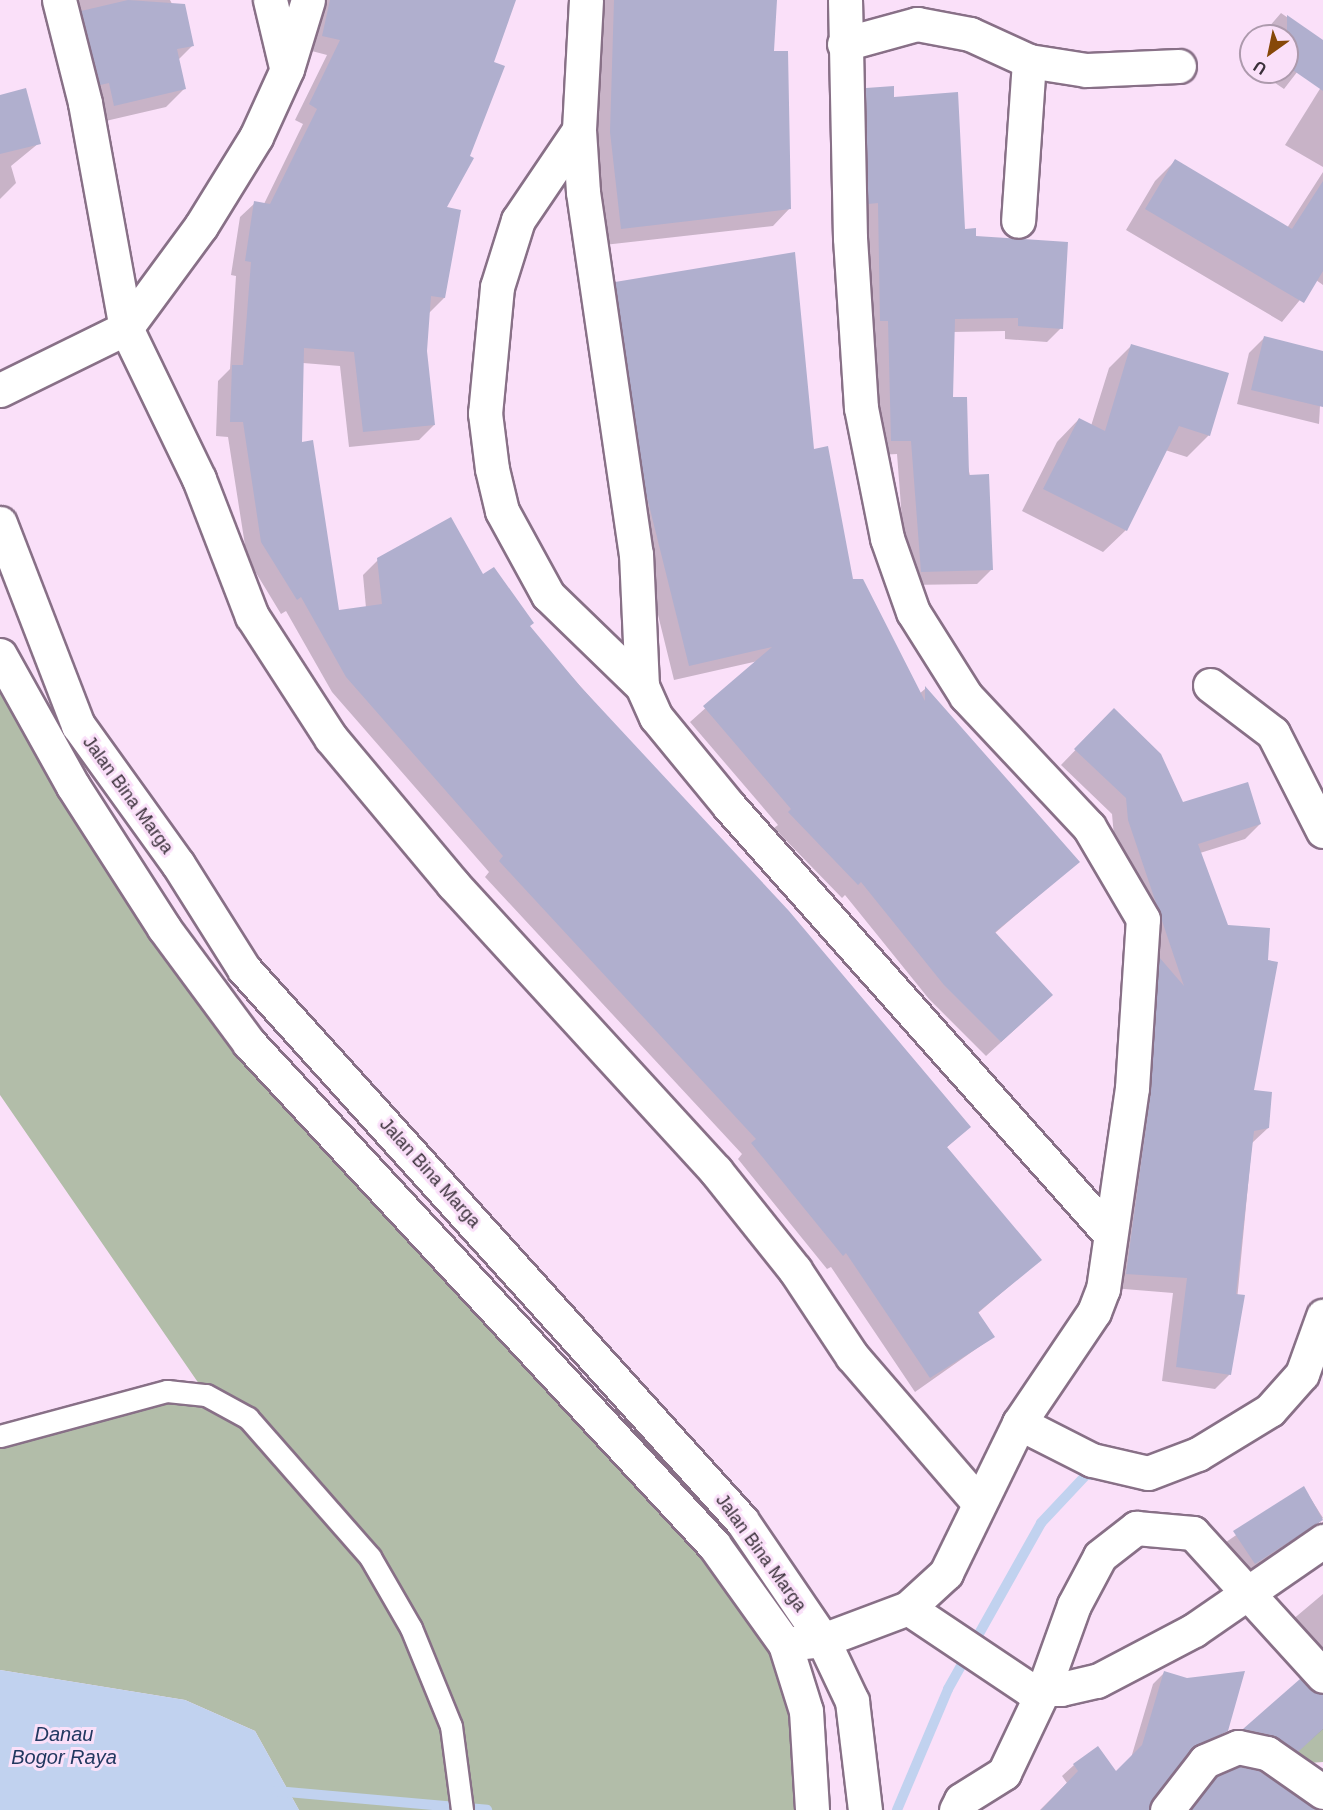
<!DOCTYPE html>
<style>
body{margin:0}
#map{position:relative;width:1323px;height:1810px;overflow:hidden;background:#fae0f9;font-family:Arial,sans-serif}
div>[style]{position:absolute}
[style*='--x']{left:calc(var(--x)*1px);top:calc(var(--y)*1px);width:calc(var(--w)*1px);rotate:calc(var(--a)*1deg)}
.green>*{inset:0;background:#b2bda9}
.water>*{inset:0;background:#c1d2ef}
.shadow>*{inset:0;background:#0003}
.stream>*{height:10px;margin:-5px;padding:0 5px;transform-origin:5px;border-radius:5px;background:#c1d2ef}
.building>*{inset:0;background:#b0afce}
.roads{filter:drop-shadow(2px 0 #887087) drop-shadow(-2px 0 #887087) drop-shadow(0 2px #887087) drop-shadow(0 -2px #887087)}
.service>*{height:21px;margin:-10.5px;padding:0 10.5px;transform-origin:10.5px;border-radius:10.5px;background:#fff}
.minor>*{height:33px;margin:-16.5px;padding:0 16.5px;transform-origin:16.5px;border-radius:16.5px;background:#fff}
span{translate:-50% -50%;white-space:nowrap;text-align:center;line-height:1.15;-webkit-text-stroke:6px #fae0f9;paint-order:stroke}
.street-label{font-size:18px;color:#3a303a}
.water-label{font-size:20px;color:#223860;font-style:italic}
.north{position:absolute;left:1239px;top:24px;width:60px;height:60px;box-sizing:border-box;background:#fae0f9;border:2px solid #ad9aad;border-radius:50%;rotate:213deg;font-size:16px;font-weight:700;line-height:24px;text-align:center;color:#3a303a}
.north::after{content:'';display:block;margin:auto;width:21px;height:27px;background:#864809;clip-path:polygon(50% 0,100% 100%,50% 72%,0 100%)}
</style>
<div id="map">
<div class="green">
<div style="clip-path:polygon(0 654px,164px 928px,785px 1644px,812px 1810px,299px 1810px,255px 1731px,185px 1700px,0 1670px,0 1436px,167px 1391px,206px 1394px,0 1095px)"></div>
<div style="clip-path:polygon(1323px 1691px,1323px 1762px,1295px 1764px,1269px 1748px,1276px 1725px)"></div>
</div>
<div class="water">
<div style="clip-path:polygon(0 1670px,185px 1700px,255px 1731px,299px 1810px,0 1810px)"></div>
</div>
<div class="shadow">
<div style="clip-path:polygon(57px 0,170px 0,193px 45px,178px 60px,184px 89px,166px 107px,97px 123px)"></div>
<div style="clip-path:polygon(318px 0,510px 0,444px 208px,444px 298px,429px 313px,426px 351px,434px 425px,419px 440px,349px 447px,340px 366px,303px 363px,301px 443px,337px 612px,366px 608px,363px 575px,378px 560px,483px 576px,969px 1127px,946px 1148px,1040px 1260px,978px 1313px,993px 1337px,915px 1392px,831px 1267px,827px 1269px,738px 1159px,742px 1154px,485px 877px,489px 872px,332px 692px,286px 611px,281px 614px,247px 558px,228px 437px,216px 436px,218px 381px,230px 369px,236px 276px,231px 275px,240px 217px,255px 203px,264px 204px,303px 124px,295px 120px,327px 55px,308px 50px)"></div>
<div style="clip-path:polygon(597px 0,776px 0,773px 52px,790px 208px,773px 226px,604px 245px,593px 150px)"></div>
<div style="clip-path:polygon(1281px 13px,1321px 41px,1284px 89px,1259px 72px,1287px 72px,1287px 36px,1261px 36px)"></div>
<div style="clip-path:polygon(1251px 50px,1251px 67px,1243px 61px)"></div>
<div style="clip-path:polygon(1323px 84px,1323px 167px,1285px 145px)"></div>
<div style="clip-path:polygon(866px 89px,893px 99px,964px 230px,1061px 328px,1047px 342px,1005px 339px,1005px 331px,953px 332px,952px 399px,992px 569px,977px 584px,907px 585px,897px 454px,878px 455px,874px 334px,867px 334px,852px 103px)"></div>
<div style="clip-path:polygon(0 97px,39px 143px,11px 166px,16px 183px,0 199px)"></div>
<div style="clip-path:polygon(1175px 161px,1287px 228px,1323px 172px,1323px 285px,1316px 280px,1282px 322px,1126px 230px,1155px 181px)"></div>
<div style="clip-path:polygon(616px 283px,813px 450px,852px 581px,919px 694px,925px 689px,1078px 862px,995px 933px,1036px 1010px,986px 1056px,929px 999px,845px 895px,842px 898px,774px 828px,778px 825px,690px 722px,758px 661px,674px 680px,632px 509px,601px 298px)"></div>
<div style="clip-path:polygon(1264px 338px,1323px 352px,1319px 424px,1237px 404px,1249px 353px)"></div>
<div style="clip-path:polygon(1131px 346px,1209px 435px,1187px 457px,1165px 450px,1126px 530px,1103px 552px,1022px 511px,1057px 442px,1079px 419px,1091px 426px,1109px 368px)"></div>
<div style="clip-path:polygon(1114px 710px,1182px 803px,1260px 824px,1245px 839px,1200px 853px,1253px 1091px,1268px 1128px,1252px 1143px,1230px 1374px,1215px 1389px,1162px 1381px,1173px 1293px,1112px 1288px,1156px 962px,1114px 836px,1112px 814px,1061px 765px)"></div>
<div style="clip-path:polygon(1304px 1488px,1323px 1518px,1239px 1578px,1219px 1547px)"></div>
<div style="clip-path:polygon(1323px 1594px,1323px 1729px,1282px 1765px,1238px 1736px,1253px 1722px,1323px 1694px,1285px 1626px)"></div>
<div style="clip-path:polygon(1165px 1672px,1227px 1730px,1182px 1758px,1148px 1810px,1040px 1810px,1067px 1783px,1062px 1776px,1074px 1765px,1116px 1773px,1131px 1758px,1153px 1684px)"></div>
<div style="clip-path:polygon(1259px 1772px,1320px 1810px,1190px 1810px,1218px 1778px)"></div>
</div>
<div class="stream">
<div style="--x:276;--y:1791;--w:212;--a:5.1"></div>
<div style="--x:897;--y:1810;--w:131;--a:-67.1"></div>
<div style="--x:948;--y:1689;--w:190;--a:-60.7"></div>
<div style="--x:1041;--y:1523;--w:66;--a:-46.8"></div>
<div style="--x:1086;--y:1475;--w:11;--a:0"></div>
</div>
<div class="building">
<div style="clip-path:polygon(128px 0,185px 4px,194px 46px,177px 49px,186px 89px,114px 106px,109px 83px,100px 85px,81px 11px)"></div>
<div style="clip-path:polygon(330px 0,516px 0,494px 62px,505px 66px,470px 156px,474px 158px,447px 207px,461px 210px,445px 298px,431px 296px,427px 351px,435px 425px,363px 432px,354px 352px,304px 348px,302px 442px,313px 440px,339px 610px,382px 604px,377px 558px,451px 517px,483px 574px,494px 567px,534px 623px,530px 626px,580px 686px,789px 911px,971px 1127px,947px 1147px,1042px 1260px,978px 1312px,995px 1337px,930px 1378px,846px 1253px,843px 1256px,751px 1143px,756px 1139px,499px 861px,503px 856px,346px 677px,301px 597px,297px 600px,261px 542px,243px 422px,230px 422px,232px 365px,243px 365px,251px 262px,245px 261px,254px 201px,270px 204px,317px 109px,309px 104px,340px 40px,322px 36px)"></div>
<div style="clip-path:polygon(614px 0,777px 0,774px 51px,788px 51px,791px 209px,621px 229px,610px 132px)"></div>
<div style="clip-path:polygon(1287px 15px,1323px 40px,1323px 91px,1287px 66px)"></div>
<div style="clip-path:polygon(894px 86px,894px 97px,958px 92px,965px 229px,976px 228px,976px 236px,1068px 242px,1063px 329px,1018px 326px,1018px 318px,955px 319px,953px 397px,967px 397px,969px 475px,989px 474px,993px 570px,921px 572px,911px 441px,891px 441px,888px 321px,880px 321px,878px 203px,868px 204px,866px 88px)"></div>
<div style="clip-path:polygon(26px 88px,41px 144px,0 154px,0 95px)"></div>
<div style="clip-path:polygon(1175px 159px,1292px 229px,1323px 181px,1323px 271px,1304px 303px,1145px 209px)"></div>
<div style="clip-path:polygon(795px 252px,814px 449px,828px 446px,853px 579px,863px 579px,925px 701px,925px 686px,1080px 862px,995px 932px,1053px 995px,1001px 1042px,944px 985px,861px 882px,858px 885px,788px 812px,791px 809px,703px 706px,772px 647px,689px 666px,646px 493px,615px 282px)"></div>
<div style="clip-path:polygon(1264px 336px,1323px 351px,1323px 407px,1251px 390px)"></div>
<div style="clip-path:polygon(1131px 344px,1229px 373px,1210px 436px,1179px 426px,1127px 531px,1043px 489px,1079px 418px,1105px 431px)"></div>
<div style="clip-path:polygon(1114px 708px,1161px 754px,1183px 802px,1248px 782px,1261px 824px,1198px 844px,1228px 925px,1270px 928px,1268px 960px,1278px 962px,1254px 1090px,1272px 1092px,1269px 1128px,1254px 1131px,1236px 1294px,1245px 1295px,1231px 1375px,1176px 1367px,1187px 1278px,1126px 1274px,1151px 1091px,1159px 957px,1184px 986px,1128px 820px,1126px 798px,1074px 749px)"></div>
<div style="clip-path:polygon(1304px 1486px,1323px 1520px,1255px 1564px,1233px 1531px)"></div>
<div style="clip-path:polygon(1164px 1671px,1187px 1678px,1245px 1671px,1228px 1731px,1191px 1749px,1149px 1810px,1041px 1810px,1078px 1771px,1073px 1764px,1098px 1746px,1116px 1771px,1142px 1745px)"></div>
<div style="clip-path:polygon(1300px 1679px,1323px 1694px,1323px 1729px,1298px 1752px,1271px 1735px,1243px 1729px)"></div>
<div style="clip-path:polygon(1240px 1767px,1259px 1771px,1319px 1810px,1191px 1810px,1217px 1776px)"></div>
</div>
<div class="roads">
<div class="service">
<div style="--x:0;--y:1436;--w:173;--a:-15.1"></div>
<div style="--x:167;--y:1391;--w:39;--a:6"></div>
<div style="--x:206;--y:1395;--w:48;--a:28.7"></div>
<div style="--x:248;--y:1418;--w:185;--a:48.7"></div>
<div style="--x:370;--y:1557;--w:82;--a:60"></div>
<div style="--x:411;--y:1628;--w:106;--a:67.8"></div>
<div style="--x:451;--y:1726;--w:85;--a:82.5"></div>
</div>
<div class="minor">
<div style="--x:59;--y:0;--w:106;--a:75.8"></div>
<div style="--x:85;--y:103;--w:229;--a:79.7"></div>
<div style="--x:126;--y:328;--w:168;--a:64.2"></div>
<div style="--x:199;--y:479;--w:147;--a:68.9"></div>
<div style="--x:252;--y:616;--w:145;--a:57.1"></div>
<div style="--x:331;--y:738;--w:190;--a:50.1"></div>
<div style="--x:453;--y:884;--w:389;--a:47.5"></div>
<div style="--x:716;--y:1171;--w:127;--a:51.4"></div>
<div style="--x:795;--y:1270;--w:103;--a:56.5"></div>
<div style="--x:852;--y:1356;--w:194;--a:49.2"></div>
<div style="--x:270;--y:0;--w:69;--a:76.6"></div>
<div style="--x:586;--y:0;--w:130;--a:93.1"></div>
<div style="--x:579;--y:130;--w:62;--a:86.3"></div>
<div style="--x:583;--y:192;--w:366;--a:81.7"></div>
<div style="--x:636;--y:554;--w:132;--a:87.4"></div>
<div style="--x:642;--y:686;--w:34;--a:66"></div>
<div style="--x:656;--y:717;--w:115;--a:50.6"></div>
<div style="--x:729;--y:806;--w:572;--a:48.33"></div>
<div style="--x:844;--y:44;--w:76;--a:-15.3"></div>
<div style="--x:917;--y:24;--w:54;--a:10.7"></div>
<div style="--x:970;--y:34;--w:65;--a:24.6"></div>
<div style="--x:1029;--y:61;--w:160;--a:93.9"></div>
<div style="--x:1029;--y:61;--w:58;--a:9"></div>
<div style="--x:1086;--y:70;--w:93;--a:-2.5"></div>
<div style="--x:579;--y:130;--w:109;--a:124.1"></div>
<div style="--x:518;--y:220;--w:70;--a:107.4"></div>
<div style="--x:497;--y:287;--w:127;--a:95.4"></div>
<div style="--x:485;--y:413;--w:56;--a:82.9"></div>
<div style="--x:492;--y:469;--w:43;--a:76.6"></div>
<div style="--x:502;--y:511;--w:96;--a:61.3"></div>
<div style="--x:548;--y:595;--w:131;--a:44.1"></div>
<div style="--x:0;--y:390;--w:140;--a:-26.2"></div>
<div style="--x:126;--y:328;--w:127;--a:-53.7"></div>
<div style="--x:201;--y:226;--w:105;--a:-58.3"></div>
<div style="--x:256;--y:137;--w:75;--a:-65.5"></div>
<div style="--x:287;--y:69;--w:72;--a:-73.1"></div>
<div style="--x:0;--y:523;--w:217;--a:68.9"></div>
<div style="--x:78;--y:725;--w:171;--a:54.3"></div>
<div style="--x:178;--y:864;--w:124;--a:57.8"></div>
<div style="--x:244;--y:969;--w:743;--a:47.94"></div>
<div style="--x:742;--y:1521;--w:144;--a:55.8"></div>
<div style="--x:823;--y:1640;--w:68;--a:64.6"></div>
<div style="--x:852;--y:1701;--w:110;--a:83.2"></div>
<div style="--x:0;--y:655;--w:150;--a:60.9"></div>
<div style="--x:73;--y:786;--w:169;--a:57.3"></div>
<div style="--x:164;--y:928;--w:143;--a:53.5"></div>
<div style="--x:249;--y:1043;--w:684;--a:47.19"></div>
<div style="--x:714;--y:1545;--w:122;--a:54.4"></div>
<div style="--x:785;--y:1644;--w:70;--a:72.6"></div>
<div style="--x:806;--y:1711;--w:99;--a:86.5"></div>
<div style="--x:1210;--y:685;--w:79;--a:37.3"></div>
<div style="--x:1273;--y:733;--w:110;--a:63"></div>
<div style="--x:1019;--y:1423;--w:82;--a:26.9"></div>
<div style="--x:1092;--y:1460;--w:57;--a:13.1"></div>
<div style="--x:1148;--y:1473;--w:53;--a:-20.8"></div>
<div style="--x:1198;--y:1454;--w:84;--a:-31.4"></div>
<div style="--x:1270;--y:1410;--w:48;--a:-48.4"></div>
<div style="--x:1302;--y:1374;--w:62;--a:-70.1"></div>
<div style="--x:908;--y:1608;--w:146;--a:33.8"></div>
<div style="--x:1029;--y:1689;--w:32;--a:0"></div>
<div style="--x:1061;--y:1689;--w:37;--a:-13"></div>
<div style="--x:1097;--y:1681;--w:110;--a:-27.7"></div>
<div style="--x:1194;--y:1630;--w:157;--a:-34.6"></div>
<div style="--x:785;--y:1644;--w:38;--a:-6"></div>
<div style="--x:823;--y:1640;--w:91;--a:-20.6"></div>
<div style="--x:908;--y:1608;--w:52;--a:-42.6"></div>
<div style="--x:946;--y:1573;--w:167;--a:-64"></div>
<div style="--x:1019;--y:1423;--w:134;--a:-56"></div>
<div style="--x:1094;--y:1312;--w:25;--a:-69"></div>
<div style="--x:1103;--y:1289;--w:203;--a:-81.8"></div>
<div style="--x:1132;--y:1088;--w:169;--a:-86.3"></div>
<div style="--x:1143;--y:919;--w:107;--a:-120.4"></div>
<div style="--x:1089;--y:827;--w:180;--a:-133.2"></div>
<div style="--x:966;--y:696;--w:99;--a:-122.2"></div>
<div style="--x:913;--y:612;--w:78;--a:-109.4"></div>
<div style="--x:887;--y:538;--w:133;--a:-101.3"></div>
<div style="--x:861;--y:408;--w:170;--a:-93.7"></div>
<div style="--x:850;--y:238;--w:238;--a:-91.2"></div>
<div style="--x:956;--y:1810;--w:11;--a:-63"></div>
<div style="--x:961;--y:1800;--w:51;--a:-32.1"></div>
<div style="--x:1004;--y:1773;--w:91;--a:-64.6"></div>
<div style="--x:1043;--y:1691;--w:91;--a:-70.2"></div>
<div style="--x:1074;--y:1605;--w:55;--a:-62"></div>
<div style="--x:1100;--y:1556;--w:46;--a:-37.9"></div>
<div style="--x:1136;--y:1528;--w:57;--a:5"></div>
<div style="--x:1193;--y:1533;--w:193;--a:47.7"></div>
<div style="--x:1167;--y:1810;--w:62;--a:-52.2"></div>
<div style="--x:1205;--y:1761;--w:36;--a:-23"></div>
<div style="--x:1238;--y:1747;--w:30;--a:12"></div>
<div style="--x:1267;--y:1753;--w:68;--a:34.9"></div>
</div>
</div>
<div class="street-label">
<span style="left:128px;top:795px;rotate:54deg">Jalan Bina Marga</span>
<span style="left:430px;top:1173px;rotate:48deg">Jalan Bina Marga</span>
<span style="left:761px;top:1553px;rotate:54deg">Jalan Bina Marga</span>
</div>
<div class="water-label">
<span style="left:64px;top:1746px">Danau<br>Bogor Raya</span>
</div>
<div class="north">U</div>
</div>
